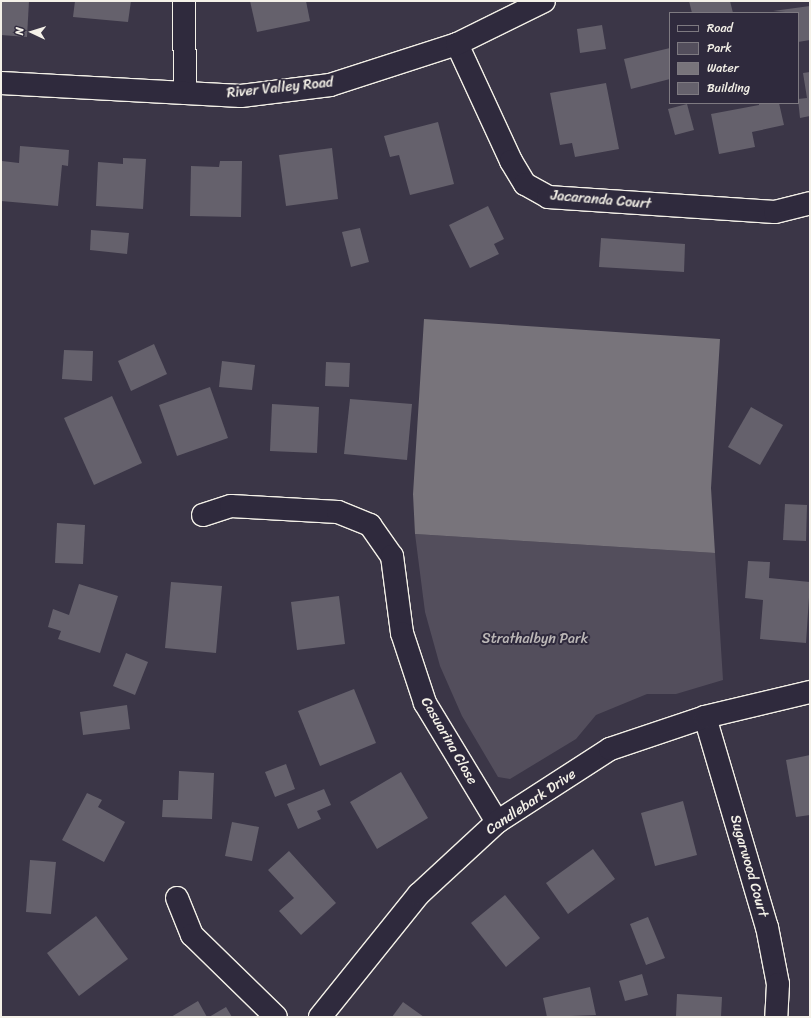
<!DOCTYPE html>
<style>
body{margin:0}
#map{position:relative;width:811px;height:1018px;overflow:hidden;background:#3b3647;font-family:Sriracha,sans-serif}
div>[style]{position:absolute}
[style*='--x']{left:calc(var(--x)*1px);top:calc(var(--y)*1px);width:calc(var(--w)*1px);rotate:calc(var(--a)*1deg)}
.green>*{inset:0;background:#534e5c}
.water>*{inset:0;background:#78747b}
.building>*{inset:0;background:#65616c}
.roads{filter:drop-shadow(1px 0 #f4f1e8) drop-shadow(-1px 0 #f4f1e8) drop-shadow(0 1px #f4f1e8) drop-shadow(0 -1px #f4f1e8)}
.minor>*{height:22px;margin:-11px;padding:0 11px;transform-origin:11px;border-radius:11px;background:#2f2a3d}
span{translate:-50% -50%;white-space:nowrap;text-align:center;line-height:1.15;-webkit-text-stroke:4px #2f2a3d;paint-order:stroke}
.street-label{font-size:14px;color:#f4f1e8}
.park-label{font-size:14px;color:#bcb8b7}
.frame{position:absolute;inset:0;border:2px solid #f4f1e8;pointer-events:none}
.legend{position:absolute;left:669px;top:12px;width:130px;height:92px;box-sizing:border-box;background:#2f2a3d;border:1px solid #7e7a81;margin:0;padding:5px 7px;list-style:none;font-size:12px;color:#f4f1e8}
.legend li{display:flex;align-items:center;gap:8px;height:20px}
.legend b{width:20px;border:1px solid #7e7a81}
.north{position:absolute;left:12px;top:12px;width:40px;height:40px;-webkit-text-stroke:3px #2f2a3d;paint-order:stroke;rotate:274deg;font-size:11px;font-weight:700;line-height:16px;text-align:center;color:#f4f1e8}
.north::after{content:'';display:block;margin:auto;width:14px;height:18px;background:#f4f1e8;clip-path:polygon(50% 0,100% 100%,50% 72%,0 100%)}
</style>
<div id="map">
<div class="green">
<div style="clip-path:polygon(415px 534px,715px 553px,723px 680px,676px 694px,647px 694px,596px 715px,576px 739px,510px 779px,498px 777px,462px 716px,440px 666px,425px 612px)"></div>
</div>
<div class="water">
<div style="clip-path:polygon(424px 319px,720px 339px,711px 488px,715px 553px,415px 534px,413px 494px)"></div>
</div>
<div class="building">
<div style="clip-path:polygon(1px 1px,29px 1px,27px 37px,1px 35px)"></div>
<div style="clip-path:polygon(75px 1px,131px 1px,128px 22px,73px 17px)"></div>
<div style="clip-path:polygon(250px 1px,306px 1px,310px 21px,257px 32px)"></div>
<div style="clip-path:polygon(689px 1px,730px 1px,733px 13px,692px 13px)"></div>
<div style="clip-path:polygon(810px 6px,810px 40px,798px 42px,798px 13px,773px 11px)"></div>
<div style="clip-path:polygon(602px 25px,606px 49px,580px 53px,577px 29px)"></div>
<div style="clip-path:polygon(670px 48px,670px 79px,631px 89px,624px 59px)"></div>
<div style="clip-path:polygon(810px 72px,810px 116px,800px 118px,798px 99px,807px 98px,803px 73px)"></div>
<div style="clip-path:polygon(606px 83px,619px 149px,575px 157px,572px 143px,560px 145px,550px 93px)"></div>
<div style="clip-path:polygon(759px 103px,779px 103px,784px 125px,752px 132px,755px 147px,719px 154px,711px 114px,759px 105px)"></div>
<div style="clip-path:polygon(687px 104px,694px 130px,675px 135px,668px 109px)"></div>
<div style="clip-path:polygon(438px 122px,454px 184px,410px 195px,399px 155px,390px 157px,384px 136px)"></div>
<div style="clip-path:polygon(20px 146px,69px 150px,68px 166px,62px 165px,58px 206px,1px 201px,2px 161px,19px 163px)"></div>
<div style="clip-path:polygon(332px 148px,338px 199px,286px 206px,279px 155px)"></div>
<div style="clip-path:polygon(123px 158px,146px 159px,143px 209px,96px 206px,98px 162px,123px 164px)"></div>
<div style="clip-path:polygon(220px 161px,242px 161px,241px 217px,190px 216px,191px 166px,219px 167px)"></div>
<div style="clip-path:polygon(488px 206px,504px 239px,494px 244px,499px 254px,470px 268px,449px 225px)"></div>
<div style="clip-path:polygon(360px 228px,369px 262px,351px 267px,342px 232px)"></div>
<div style="clip-path:polygon(91px 230px,129px 233px,127px 254px,90px 250px)"></div>
<div style="clip-path:polygon(601px 238px,685px 244px,684px 272px,599px 267px)"></div>
<div style="clip-path:polygon(154px 344px,167px 374px,131px 391px,118px 361px)"></div>
<div style="clip-path:polygon(64px 350px,93px 351px,92px 381px,62px 379px)"></div>
<div style="clip-path:polygon(222px 361px,255px 365px,252px 390px,219px 387px)"></div>
<div style="clip-path:polygon(326px 362px,350px 363px,349px 387px,325px 386px)"></div>
<div style="clip-path:polygon(210px 387px,228px 438px,177px 456px,159px 405px)"></div>
<div style="clip-path:polygon(112px 396px,142px 463px,94px 485px,64px 418px)"></div>
<div style="clip-path:polygon(350px 399px,412px 404px,407px 460px,344px 454px)"></div>
<div style="clip-path:polygon(272px 404px,319px 407px,317px 453px,270px 451px)"></div>
<div style="clip-path:polygon(751px 407px,783px 425px,760px 465px,728px 447px)"></div>
<div style="clip-path:polygon(785px 504px,807px 505px,806px 541px,783px 540px)"></div>
<div style="clip-path:polygon(57px 523px,85px 525px,83px 564px,55px 563px)"></div>
<div style="clip-path:polygon(748px 561px,770px 562px,769px 578px,810px 582px,806px 643px,760px 639px,763px 600px,745px 598px)"></div>
<div style="clip-path:polygon(171px 582px,222px 586px,216px 653px,165px 648px)"></div>
<div style="clip-path:polygon(79px 584px,118px 596px,100px 653px,58px 639px,61px 631px,48px 627px,53px 609px,69px 615px)"></div>
<div style="clip-path:polygon(339px 596px,345px 644px,297px 650px,291px 602px)"></div>
<div style="clip-path:polygon(126px 653px,148px 662px,135px 695px,113px 686px)"></div>
<div style="clip-path:polygon(354px 689px,376px 743px,320px 766px,298px 711px)"></div>
<div style="clip-path:polygon(127px 705px,130px 729px,83px 735px,80px 712px)"></div>
<div style="clip-path:polygon(810px 755px,810px 815px,796px 817px,786px 760px)"></div>
<div style="clip-path:polygon(286px 764px,295px 789px,275px 797px,265px 772px)"></div>
<div style="clip-path:polygon(179px 771px,214px 773px,212px 819px,162px 817px,163px 800px,178px 800px)"></div>
<div style="clip-path:polygon(401px 772px,428px 818px,377px 849px,350px 802px)"></div>
<div style="clip-path:polygon(324px 789px,331px 805px,317px 811px,321px 819px,298px 829px,287px 804px)"></div>
<div style="clip-path:polygon(87px 793px,102px 800px,98px 807px,125px 822px,104px 862px,62px 840px)"></div>
<div style="clip-path:polygon(683px 801px,697px 855px,655px 866px,641px 813px)"></div>
<div style="clip-path:polygon(232px 822px,259px 827px,252px 861px,225px 856px)"></div>
<div style="clip-path:polygon(593px 849px,615px 879px,568px 914px,546px 883px)"></div>
<div style="clip-path:polygon(289px 851px,336px 903px,301px 935px,279px 911px,294px 898px,268px 870px)"></div>
<div style="clip-path:polygon(30px 860px,56px 862px,51px 914px,26px 912px)"></div>
<div style="clip-path:polygon(505px 895px,540px 938px,506px 967px,471px 923px)"></div>
<div style="clip-path:polygon(96px 916px,128px 959px,79px 996px,47px 953px)"></div>
<div style="clip-path:polygon(648px 917px,665px 958px,646px 965px,630px 924px)"></div>
<div style="clip-path:polygon(642px 974px,648px 995px,625px 1001px,619px 981px)"></div>
<div style="clip-path:polygon(590px 987px,596px 1015px,547px 1017px,543px 998px)"></div>
<div style="clip-path:polygon(677px 994px,722px 997px,721px 1017px,676px 1017px)"></div>
<div style="clip-path:polygon(198px 1001px,207px 1017px,171px 1017px)"></div>
<div style="clip-path:polygon(403px 1002px,424px 1017px,392px 1017px)"></div>
<div style="clip-path:polygon(226px 1007px,232px 1017px,209px 1017px)"></div>
</div>
<div class="roads">
<div class="minor">
<div style="--x:184;--y:1;--w:92;--a:89.4"></div>
<div style="--x:457;--y:44;--w:129;--a:65.2"></div>
<div style="--x:511;--y:161;--w:27;--a:59"></div>
<div style="--x:525;--y:184;--w:26;--a:29"></div>
<div style="--x:548;--y:197;--w:227;--a:3.8"></div>
<div style="--x:775;--y:212;--w:36;--a:-14"></div>
<div style="--x:1;--y:83;--w:240;--a:3.1"></div>
<div style="--x:241;--y:96;--w:90;--a:-7"></div>
<div style="--x:330;--y:85;--w:133;--a:-17.9"></div>
<div style="--x:457;--y:44;--w:97;--a:-26.3"></div>
<div style="--x:203;--y:515;--w:29;--a:-18"></div>
<div style="--x:231;--y:506;--w:107;--a:3.2"></div>
<div style="--x:338;--y:512;--w:35;--a:22"></div>
<div style="--x:370;--y:525;--w:38;--a:55"></div>
<div style="--x:392;--y:556;--w:78;--a:82.6"></div>
<div style="--x:402;--y:633;--w:74;--a:71.8"></div>
<div style="--x:425;--y:703;--w:139;--a:58.8"></div>
<div style="--x:705;--y:717;--w:219;--a:73.6"></div>
<div style="--x:767;--y:927;--w:58;--a:79.1"></div>
<div style="--x:778;--y:984;--w:33;--a:93"></div>
<div style="--x:177;--y:898;--w:40;--a:68"></div>
<div style="--x:192;--y:935;--w:117;--a:44.3"></div>
<div style="--x:320;--y:1017;--w:158;--a:-51.2"></div>
<div style="--x:419;--y:894;--w:106;--a:-42.7"></div>
<div style="--x:497;--y:822;--w:135;--a:-32.9"></div>
<div style="--x:610;--y:749;--w:100;--a:-18.6"></div>
<div style="--x:705;--y:717;--w:108;--a:-13.4"></div>
</div>
</div>
<div class="street-label">
<span style="left:280px;top:88px;rotate:-6deg">River Valley Road</span>
<span style="left:601px;top:200px;rotate:5deg">Jacaranda Court</span>
<span style="left:449px;top:741px;rotate:60deg">Casuarina Close</span>
<span style="left:531px;top:802px;rotate:-34deg">Candlebark Drive</span>
<span style="left:749px;top:866px;rotate:74deg">Sugarwood Court</span>
</div>
<div class="park-label">
<span style="left:535px;top:639px">Strathalbyn Park</span>
</div>
<div class="frame"></div>
<ul class="legend">
<li><b style="height:5px;background:#2f2a3d"></b>Road</li>
<li><b style="height:11px;background:#534e5c"></b>Park</li>
<li><b style="height:11px;background:#78747b"></b>Water</li>
<li><b style="height:11px;background:#65616c"></b>Building</li>
</ul>
<div class="north">N</div>
</div>
